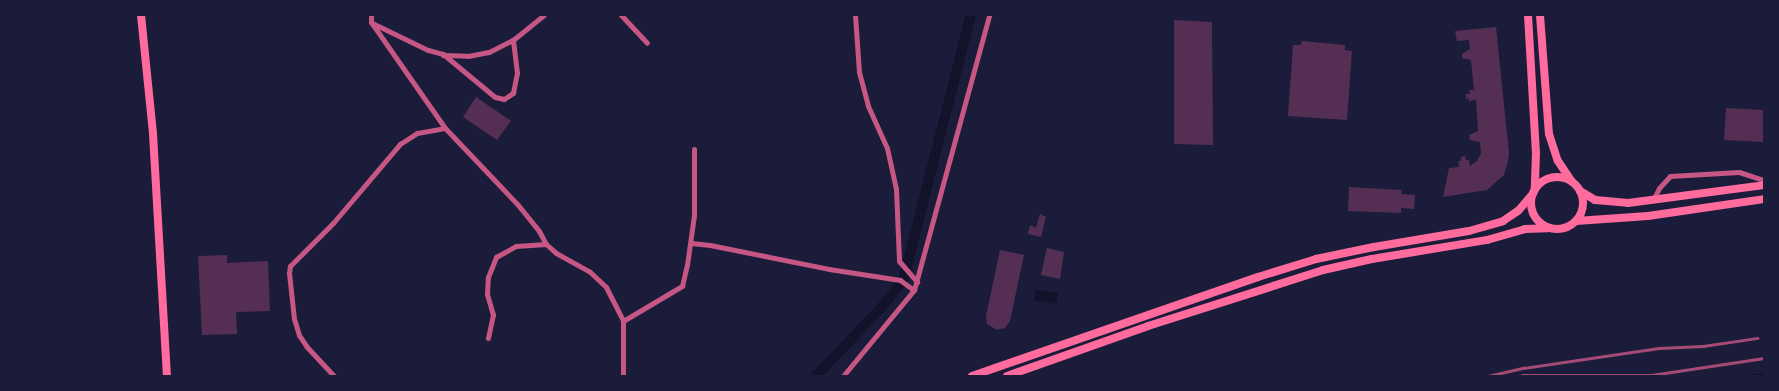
<!DOCTYPE html>
<style>
body{margin:0}
#map{position:relative;width:1779px;height:391px;overflow:hidden;background:#1b1b3a;font-family:"Noto Sans",sans-serif}
div>[style]{position:absolute}
[style*='--x']{left:calc(var(--x)*1px);top:calc(var(--y)*1px);width:calc(var(--w)*1px);rotate:calc(var(--a)*1deg)}
.water>*{inset:0;background:#12122b}
.stream>*{height:2.5px;margin:-1.25px;padding:0 1.25px;transform-origin:1.25px;border-radius:1.25px;background:#12122b}
.canal>*{height:10px;margin:-5px;padding:0 5px;transform-origin:5px;border-radius:5px;background:#12122b}
.building>*{inset:0;background:#542f53}
.minor>*{height:5px;margin:-2.5px;padding:0 2.5px;transform-origin:2.5px;border-radius:2.5px;background:#c65784}
.secondary>*{height:8px;margin:-4px;padding:0 4px;transform-origin:4px;border-radius:4px;background:#ff6b9d}
.secondary>.ring{margin:-4px;padding:0;box-sizing:content-box;background:none;border:8px solid #ff6b9d;border-radius:50%}
.rail>*{height:2.5px;margin:-1.25px;padding:0 1.25px;transform-origin:1.25px;border-radius:1.25px;background:#a44b75}
span{translate:-50% -50%;white-space:nowrap;text-align:center;line-height:1.15;-webkit-text-stroke:4.5px #1b1b3a;paint-order:stroke}
.frame{position:absolute;inset:0;border:16px solid #1b1b3a;pointer-events:none}
</style>
<div id="map">
<div class="water">
<div style="clip-path:polygon(1036px 290px,1058px 293px,1056px 304px,1034px 300px)"></div>
</div>
<div class="stream">
<div style="--x:1748;--y:376;--w:16;--a:-7"></div>
</div>
<div class="canal">
<div style="--x:816;--y:376;--w:94;--a:-46.3"></div>
<div style="--x:881;--y:308;--w:35;--a:-51"></div>
<div style="--x:903;--y:281;--w:275;--a:-75.7"></div>
</div>
<div class="building">
<div style="clip-path:polygon(1174px 20px,1212px 22px,1213px 145px,1174px 144px)"></div>
<div style="clip-path:polygon(1496px 27px,1509px 153px,1508px 162px,1504px 175px,1487px 190px,1443px 197px,1449px 168px,1459px 167px,1458px 161px,1461px 161px,1461px 157px,1465px 156px,1466px 160px,1469px 160px,1470px 166px,1477px 161px,1481px 153px,1480px 142px,1470px 140px,1469px 135px,1478px 131px,1476px 100px,1469px 101px,1469px 98px,1466px 99px,1466px 94px,1470px 94px,1469px 90px,1474px 90px,1471px 60px,1462px 58px,1462px 54px,1470px 49px,1469px 40px,1457px 41px,1455px 31px)"></div>
<div style="clip-path:polygon(1302px 41px,1345px 45px,1345px 50px,1352px 51px,1347px 120px,1288px 116px,1293px 45px,1301px 45px)"></div>
<div style="clip-path:polygon(476px 97px,511px 121px,497px 140px,463px 117px)"></div>
<div style="clip-path:polygon(1726px 108px,1764px 110px,1764px 142px,1724px 140px)"></div>
<div style="clip-path:polygon(1349px 187px,1402px 190px,1401px 194px,1415px 195px,1414px 209px,1401px 208px,1401px 213px,1348px 211px)"></div>
<div style="clip-path:polygon(1040px 214px,1046px 217px,1041px 237px,1028px 234px,1030px 225px,1036px 228px)"></div>
<div style="clip-path:polygon(1047px 248px,1064px 252px,1060px 279px,1041px 275px)"></div>
<div style="clip-path:polygon(1000px 250px,1024px 255px,1010px 321px,1005px 328px,997px 330px,987px 324px,986px 316px)"></div>
<div style="clip-path:polygon(227px 255px,227px 263px,268px 261px,270px 311px,236px 312px,237px 334px,202px 335px,198px 256px)"></div>
</div>
<div class="minor">
<div style="--x:371;--y:15;--w:7;--a:90"></div>
<div style="--x:371;--y:22;--w:129;--a:55.1"></div>
<div style="--x:445;--y:128;--w:106;--a:46.5"></div>
<div style="--x:518;--y:205;--w:33;--a:51"></div>
<div style="--x:539;--y:231;--w:15;--a:62"></div>
<div style="--x:546;--y:244;--w:13;--a:42"></div>
<div style="--x:556;--y:253;--w:39;--a:29"></div>
<div style="--x:590;--y:272;--w:22;--a:43"></div>
<div style="--x:606;--y:287;--w:38;--a:63"></div>
<div style="--x:623;--y:321;--w:55;--a:90"></div>
<div style="--x:621;--y:15;--w:38;--a:47"></div>
<div style="--x:855;--y:15;--w:57;--a:86"></div>
<div style="--x:859;--y:72;--w:35;--a:75"></div>
<div style="--x:868;--y:106;--w:46;--a:65.7"></div>
<div style="--x:887;--y:148;--w:42;--a:77.6"></div>
<div style="--x:896;--y:189;--w:72;--a:87.6"></div>
<div style="--x:899;--y:261;--w:28;--a:49"></div>
<div style="--x:372;--y:23;--w:62;--a:25.7"></div>
<div style="--x:428;--y:50;--w:16;--a:15"></div>
<div style="--x:443;--y:54;--w:67;--a:39.6"></div>
<div style="--x:495;--y:97;--w:9;--a:13"></div>
<div style="--x:504;--y:99;--w:11;--a:-34"></div>
<div style="--x:513;--y:93;--w:20;--a:-79"></div>
<div style="--x:517;--y:73;--w:33;--a:-97"></div>
<div style="--x:443;--y:55;--w:25;--a:2"></div>
<div style="--x:468;--y:56;--w:21;--a:-11"></div>
<div style="--x:489;--y:52;--w:27;--a:-27"></div>
<div style="--x:513;--y:40;--w:40;--a:-39"></div>
<div style="--x:1653;--y:200;--w:13;--a:-63"></div>
<div style="--x:1659;--y:188;--w:16;--a:-47"></div>
<div style="--x:1670;--y:176;--w:69;--a:-3.3"></div>
<div style="--x:1739;--y:172;--w:26;--a:18"></div>
<div style="--x:691;--y:243;--w:19;--a:6"></div>
<div style="--x:710;--y:245;--w:121;--a:11.4"></div>
<div style="--x:829;--y:269;--w:72;--a:8.8"></div>
<div style="--x:900;--y:280;--w:17;--a:36"></div>
<div style="--x:623;--y:321;--w:69;--a:-30.7"></div>
<div style="--x:682;--y:286;--w:22;--a:-77"></div>
<div style="--x:687;--y:265;--w:50;--a:-82"></div>
<div style="--x:694;--y:215;--w:66;--a:-90"></div>
<div style="--x:488;--y:338;--w:24;--a:-78"></div>
<div style="--x:493;--y:315;--w:22;--a:-106"></div>
<div style="--x:487;--y:294;--w:17;--a:-87"></div>
<div style="--x:488;--y:277;--w:22;--a:-68"></div>
<div style="--x:496;--y:257;--w:23;--a:-29"></div>
<div style="--x:516;--y:246;--w:30;--a:-4"></div>
<div style="--x:334;--y:376;--w:40;--a:-133"></div>
<div style="--x:307;--y:347;--w:14;--a:-124"></div>
<div style="--x:299;--y:335;--w:17;--a:-107"></div>
<div style="--x:294;--y:319;--w:46;--a:-96.2"></div>
<div style="--x:289;--y:273;--w:7;--a:-82"></div>
<div style="--x:290;--y:266;--w:61;--a:-45"></div>
<div style="--x:333;--y:223;--w:104;--a:-49.7"></div>
<div style="--x:400;--y:144;--w:20;--a:-33"></div>
<div style="--x:417;--y:133;--w:28;--a:-10"></div>
<div style="--x:843;--y:376;--w:112;--a:-50.5"></div>
<div style="--x:914;--y:290;--w:285;--a:-74.7"></div>
</div>
<div class="secondary">
<div style="--x:141;--y:15;--w:120;--a:84.2"></div>
<div style="--x:153;--y:134;--w:242;--a:86.7"></div>
<div style="--x:1528;--y:15;--w:138;--a:86.7"></div>
<div style="--x:1536;--y:153;--w:37;--a:92"></div>
<div style="--x:1540;--y:15;--w:119;--a:85.7"></div>
<div style="--x:1549;--y:134;--w:28;--a:72"></div>
<div style="--x:1558;--y:161;--w:25;--a:56"></div>
<div class="ring" style="left:1531px;top:177px;width:44px;height:44px"></div>
<div style="--x:1580;--y:191;--w:17;--a:31"></div>
<div style="--x:1595;--y:200;--w:33;--a:5"></div>
<div style="--x:1628;--y:203;--w:137;--a:-7.5"></div>
<div style="--x:1576;--y:221;--w:72;--a:-4"></div>
<div style="--x:1648;--y:216;--w:117;--a:-8.3"></div>
<div style="--x:972;--y:376;--w:303;--a:-19.1"></div>
<div style="--x:1258;--y:277;--w:61;--a:-17.2"></div>
<div style="--x:1316;--y:259;--w:59;--a:-11.7"></div>
<div style="--x:1374;--y:247;--w:96;--a:-9.6"></div>
<div style="--x:1469;--y:231;--w:35;--a:-16"></div>
<div style="--x:1503;--y:221;--w:18;--a:-34"></div>
<div style="--x:1518;--y:211;--w:23;--a:-49"></div>
<div style="--x:1007;--y:376;--w:150;--a:-19.5"></div>
<div style="--x:1148;--y:326;--w:184;--a:-17.7"></div>
<div style="--x:1323;--y:270;--w:50;--a:-12.7"></div>
<div style="--x:1372;--y:259;--w:117;--a:-9.4"></div>
<div style="--x:1487;--y:240;--w:40;--a:-16"></div>
<div style="--x:1525;--y:229;--w:23;--a:-2"></div>
</div>
<div class="rail">
<div style="--x:1522;--y:375;--w:130;--a:0"></div>
<div style="--x:1488;--y:376;--w:36;--a:-13"></div>
<div style="--x:1523;--y:368;--w:137;--a:-8.4"></div>
<div style="--x:1659;--y:348;--w:44;--a:-2.6"></div>
<div style="--x:1703;--y:346;--w:55;--a:-8.4"></div>
<div style="--x:1645;--y:376;--w:120;--a:-8.6"></div>
</div>
<div class="frame"></div>
</div>
